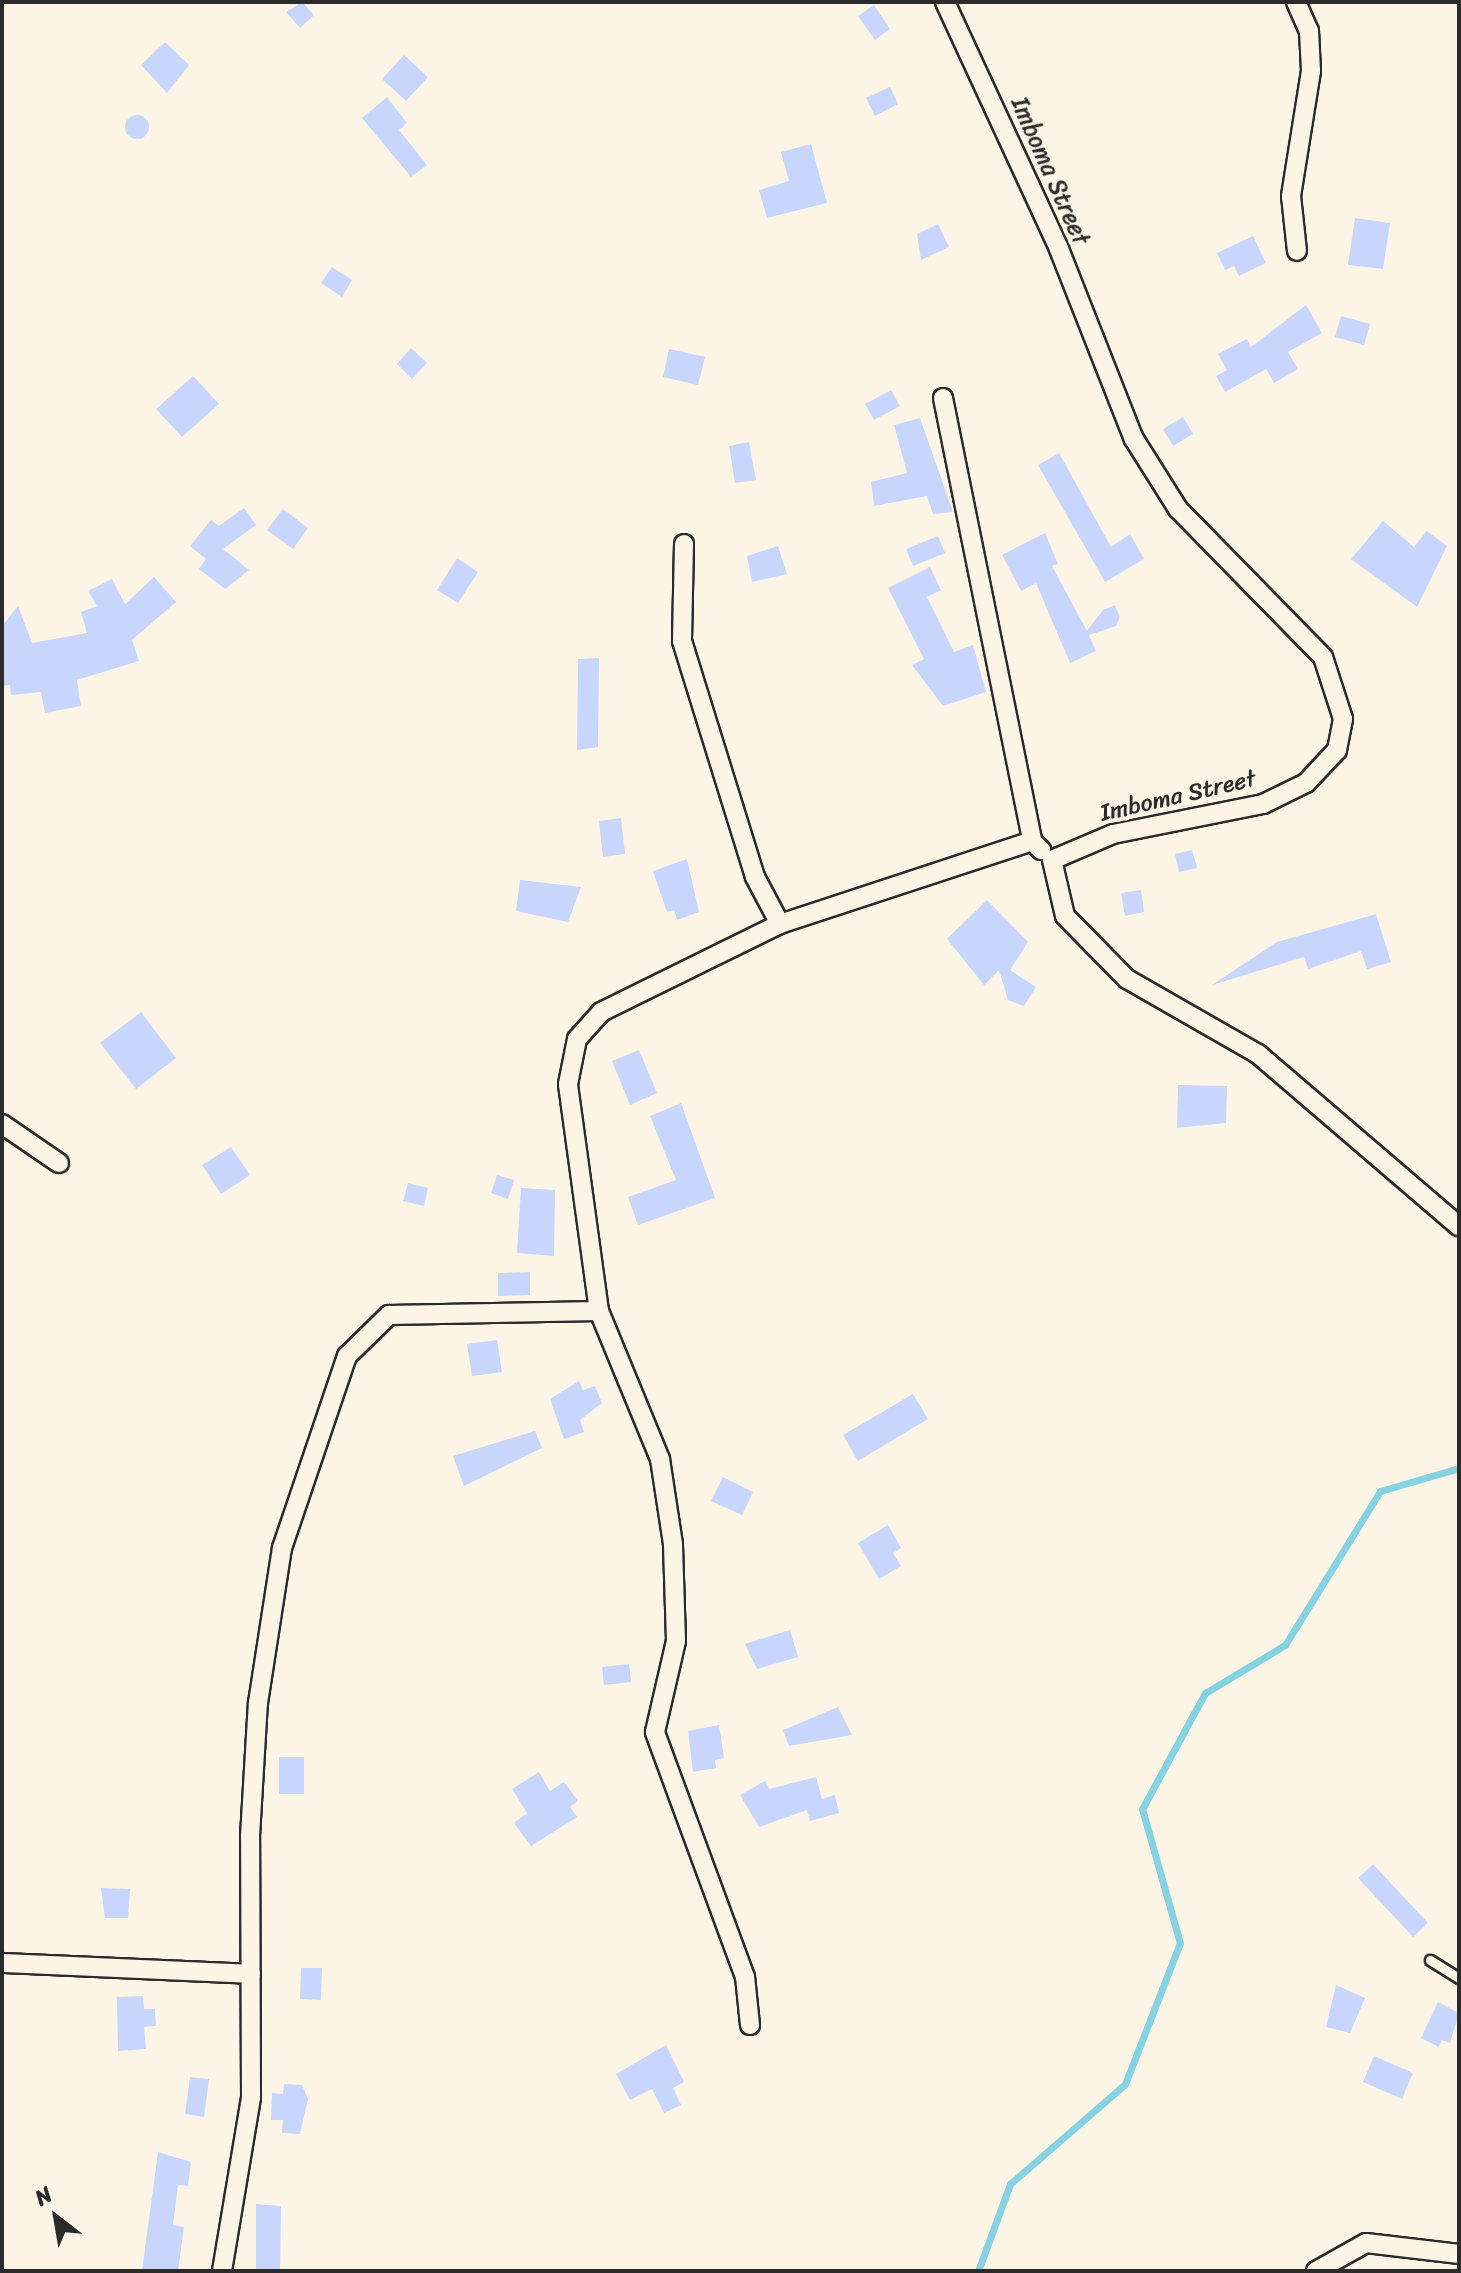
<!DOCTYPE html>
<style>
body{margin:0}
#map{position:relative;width:1461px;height:2273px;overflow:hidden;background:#fcf5e5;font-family:Sriracha,sans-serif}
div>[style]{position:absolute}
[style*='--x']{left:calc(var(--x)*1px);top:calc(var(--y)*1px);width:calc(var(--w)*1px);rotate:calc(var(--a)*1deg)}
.stream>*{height:7px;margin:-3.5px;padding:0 3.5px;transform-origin:3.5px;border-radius:3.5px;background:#84d2e2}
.building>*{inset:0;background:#c8d6fd}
.round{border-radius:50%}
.roads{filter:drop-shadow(2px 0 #2b2b2b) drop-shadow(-2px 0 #2b2b2b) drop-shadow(0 2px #2b2b2b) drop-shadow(0 -2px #2b2b2b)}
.lane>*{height:9px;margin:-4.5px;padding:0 4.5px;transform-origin:4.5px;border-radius:4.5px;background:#fcf5e5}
.street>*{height:18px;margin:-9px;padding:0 9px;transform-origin:9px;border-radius:9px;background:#fcf5e5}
span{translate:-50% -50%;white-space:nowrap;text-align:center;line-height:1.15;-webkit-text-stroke:8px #fcf5e5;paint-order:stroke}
.street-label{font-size:24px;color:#2b2b2b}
.frame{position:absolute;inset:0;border:4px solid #2b2b2b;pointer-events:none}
.north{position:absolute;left:16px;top:2177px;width:80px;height:80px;-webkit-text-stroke:6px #fcf5e5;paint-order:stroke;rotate:329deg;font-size:22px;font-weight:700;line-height:32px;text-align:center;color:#2b2b2b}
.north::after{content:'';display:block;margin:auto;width:28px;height:36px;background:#2b2b2b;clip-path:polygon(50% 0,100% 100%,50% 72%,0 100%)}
</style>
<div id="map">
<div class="stream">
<div style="--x:978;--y:2271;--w:93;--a:-69.8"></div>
<div style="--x:1010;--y:2184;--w:152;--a:-41"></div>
<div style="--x:1125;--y:2084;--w:151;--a:-68.7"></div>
<div style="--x:1180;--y:1943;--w:139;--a:-105.8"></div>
<div style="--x:1142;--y:1809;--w:132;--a:-61.5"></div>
<div style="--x:1205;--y:1693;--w:93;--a:-31"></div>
<div style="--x:1285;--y:1645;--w:181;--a:-58.3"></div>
<div style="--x:1380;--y:1491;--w:82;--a:-16.2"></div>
</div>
<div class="building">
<div style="clip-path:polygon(302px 2px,314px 15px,300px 28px,286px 12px)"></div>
<div style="clip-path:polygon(874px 5px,890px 29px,875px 40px,858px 16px)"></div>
<div style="clip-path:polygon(165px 42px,189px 65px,167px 93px,141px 65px)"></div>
<div style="clip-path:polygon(404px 55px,428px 77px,406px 101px,382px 79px)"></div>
<div style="clip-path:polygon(890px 87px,898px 104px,875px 116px,866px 98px)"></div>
<div style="clip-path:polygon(387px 97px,407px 123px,399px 130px,427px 165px,411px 177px,362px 118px)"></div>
<div class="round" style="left:125px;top:115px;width:24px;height:24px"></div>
<div style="clip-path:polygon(811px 144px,827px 203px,767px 218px,759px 190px,789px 181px,781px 152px)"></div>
<div style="clip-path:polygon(1355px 218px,1390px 223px,1383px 269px,1348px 265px)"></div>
<div style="clip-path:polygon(938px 224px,949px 247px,921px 260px,917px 234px)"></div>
<div style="clip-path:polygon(1253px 236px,1266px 263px,1239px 276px,1234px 266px,1225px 270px,1217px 253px)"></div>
<div style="clip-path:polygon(332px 267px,352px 280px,342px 297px,321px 283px)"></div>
<div style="clip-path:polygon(1306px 305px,1322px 333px,1288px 352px,1298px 369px,1274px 383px,1266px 369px,1225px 392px,1216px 376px,1227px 370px,1218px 354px,1247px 339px,1251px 347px)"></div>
<div style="clip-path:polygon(1341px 316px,1370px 324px,1364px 345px,1335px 337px)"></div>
<div style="clip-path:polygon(411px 348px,427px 363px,412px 379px,397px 364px)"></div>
<div style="clip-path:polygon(669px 349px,705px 357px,698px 385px,663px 377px)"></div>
<div style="clip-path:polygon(193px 376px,219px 404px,182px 437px,156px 409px)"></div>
<div style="clip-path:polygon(891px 390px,900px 406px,874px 420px,865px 404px)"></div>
<div style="clip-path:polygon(1183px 417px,1193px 434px,1173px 446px,1163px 429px)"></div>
<div style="clip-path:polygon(920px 418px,953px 512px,933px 514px,927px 496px,874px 506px,871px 482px,907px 473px,894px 425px)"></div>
<div style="clip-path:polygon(749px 442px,756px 480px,735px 483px,729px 446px)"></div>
<div style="clip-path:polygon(1059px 453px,1111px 547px,1130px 534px,1144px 559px,1105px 582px,1038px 465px)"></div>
<div style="clip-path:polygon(244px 508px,256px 525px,223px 549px,249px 570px,225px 589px,199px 569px,206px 559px,190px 546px,211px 520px,219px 526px)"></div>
<div style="clip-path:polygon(283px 509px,308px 528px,293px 549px,267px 530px)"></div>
<div style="clip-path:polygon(1383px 521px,1414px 547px,1427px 531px,1447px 546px,1417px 607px,1351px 559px)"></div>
<div style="clip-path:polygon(1045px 533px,1058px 564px,1052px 566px,1087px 631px,1103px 610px,1115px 605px,1120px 617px,1116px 626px,1089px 635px,1096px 651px,1070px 663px,1036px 583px,1021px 591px,1002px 555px)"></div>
<div style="clip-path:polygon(938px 536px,945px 553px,913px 566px,906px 549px)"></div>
<div style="clip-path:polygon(778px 546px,787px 574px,752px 582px,747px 556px)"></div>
<div style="clip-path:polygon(457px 558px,478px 572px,458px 603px,437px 590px)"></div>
<div style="clip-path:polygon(930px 567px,941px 590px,927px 597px,954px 652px,973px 645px,986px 692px,943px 706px,912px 665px,924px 659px,888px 588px)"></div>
<div style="clip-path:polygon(154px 577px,176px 602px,132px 640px,139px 661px,77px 680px,81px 706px,45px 713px,41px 692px,11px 695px,10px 685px,2px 686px,2px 626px,18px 606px,32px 643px,87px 633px,81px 612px,97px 606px,88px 591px,112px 579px,125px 604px)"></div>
<div style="clip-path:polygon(599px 658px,598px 747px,577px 750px,578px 659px)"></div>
<div style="clip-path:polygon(621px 818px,625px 854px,603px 857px,599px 821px)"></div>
<div style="clip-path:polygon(1192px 850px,1197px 868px,1179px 872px,1175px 854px)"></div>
<div style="clip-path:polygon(687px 859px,699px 912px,677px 920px,674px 910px,667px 912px,653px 871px)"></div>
<div style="clip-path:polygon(520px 880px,581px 887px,568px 922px,516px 911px)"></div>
<div style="clip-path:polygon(1141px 890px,1144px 912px,1125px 916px,1121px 893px)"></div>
<div style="clip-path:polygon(987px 900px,1028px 942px,1010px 970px,1036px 987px,1024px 1006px,1008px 1000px,999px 970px,984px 985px,947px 939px)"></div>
<div style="clip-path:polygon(1376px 914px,1391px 962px,1367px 969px,1361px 951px,1308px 969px,1304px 957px,1212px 985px,1277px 942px)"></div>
<div style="clip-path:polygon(141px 1012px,176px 1058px,136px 1089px,100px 1043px)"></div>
<div style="clip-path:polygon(639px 1050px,657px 1093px,630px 1105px,612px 1061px)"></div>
<div style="clip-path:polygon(1178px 1085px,1227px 1086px,1226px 1123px,1177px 1128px)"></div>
<div style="clip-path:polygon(681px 1103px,715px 1198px,638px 1225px,628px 1197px,676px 1180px,650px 1116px)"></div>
<div style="clip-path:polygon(231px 1147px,250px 1175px,221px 1194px,202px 1165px)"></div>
<div style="clip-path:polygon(497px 1175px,514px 1180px,508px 1199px,491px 1193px)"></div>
<div style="clip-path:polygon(408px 1183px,428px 1188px,424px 1206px,403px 1201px)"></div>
<div style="clip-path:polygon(521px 1188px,555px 1190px,554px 1256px,517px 1253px)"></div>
<div style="clip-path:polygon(530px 1272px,530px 1295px,498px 1296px,498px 1273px)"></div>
<div style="clip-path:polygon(497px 1340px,502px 1372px,472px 1376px,467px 1344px)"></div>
<div style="clip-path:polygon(579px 1381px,583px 1390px,595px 1386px,602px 1403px,580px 1420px,584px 1432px,564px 1439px,550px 1399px)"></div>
<div style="clip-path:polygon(913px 1394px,928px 1419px,858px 1461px,843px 1435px)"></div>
<div style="clip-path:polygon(535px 1431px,542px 1448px,464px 1486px,453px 1456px)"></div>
<div style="clip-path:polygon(723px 1477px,753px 1492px,742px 1515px,711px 1501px)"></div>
<div style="clip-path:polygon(888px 1525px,901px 1548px,893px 1553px,901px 1566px,879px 1579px,858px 1543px)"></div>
<div style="clip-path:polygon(790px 1630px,798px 1657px,757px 1669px,745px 1644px)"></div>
<div style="clip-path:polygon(629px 1664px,631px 1682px,604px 1685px,602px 1667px)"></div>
<div style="clip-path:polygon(838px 1707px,852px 1735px,789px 1746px,783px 1730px)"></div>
<div style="clip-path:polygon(719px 1725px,724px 1758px,715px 1760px,716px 1768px,693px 1772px,688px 1731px)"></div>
<div style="clip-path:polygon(279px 1757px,304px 1757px,304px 1794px,279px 1794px)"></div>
<div style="clip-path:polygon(539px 1772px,550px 1791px,564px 1782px,578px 1801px,570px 1807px,577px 1817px,531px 1846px,514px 1823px,527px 1813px,512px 1789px)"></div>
<div style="clip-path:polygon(816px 1777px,822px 1799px,835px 1795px,839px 1813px,810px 1821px,807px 1810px,759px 1827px,740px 1795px,765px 1781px,769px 1789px)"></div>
<div style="clip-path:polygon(1373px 1864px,1428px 1923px,1413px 1937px,1358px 1878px)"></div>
<div style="clip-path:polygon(101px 1888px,130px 1889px,128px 1918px,105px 1918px)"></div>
<div style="clip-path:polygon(301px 1968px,322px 1968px,321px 2000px,300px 1999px)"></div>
<div style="clip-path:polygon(1336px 1985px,1365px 1998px,1350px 2033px,1326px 2027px)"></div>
<div style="clip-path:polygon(143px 1996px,144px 2009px,155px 2009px,156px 2026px,144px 2027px,146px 2049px,118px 2051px,117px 1997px)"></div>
<div style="clip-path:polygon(1438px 2002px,1459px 2013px,1450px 2043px,1442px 2040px,1439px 2047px,1421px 2038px)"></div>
<div style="clip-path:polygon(666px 2045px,684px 2082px,673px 2088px,681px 2105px,664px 2113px,652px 2089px,630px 2100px,616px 2074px)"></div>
<div style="clip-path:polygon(1374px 2056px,1413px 2073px,1402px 2099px,1363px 2082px)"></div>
<div style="clip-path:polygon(190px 2077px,209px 2079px,204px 2117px,185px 2114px)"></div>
<div style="clip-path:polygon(284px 2084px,302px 2085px,308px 2099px,300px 2134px,282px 2133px,283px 2120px,271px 2120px,272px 2093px,283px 2094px)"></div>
<div style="clip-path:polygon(158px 2152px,191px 2162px,188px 2186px,178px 2185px,173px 2225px,184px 2227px,178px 2271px,142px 2271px)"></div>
<div style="clip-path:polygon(256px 2204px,281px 2206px,280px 2271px,256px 2271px)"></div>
</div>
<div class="roads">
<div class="lane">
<div style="--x:1430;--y:1960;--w:34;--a:32"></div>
</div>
<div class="street">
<div style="--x:945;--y:2;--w:272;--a:65.2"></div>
<div style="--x:1059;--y:249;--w:204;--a:68.5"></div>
<div style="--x:1134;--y:439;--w:83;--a:57.8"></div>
<div style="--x:1178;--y:509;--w:207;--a:45.6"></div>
<div style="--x:1323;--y:657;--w:65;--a:72.1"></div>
<div style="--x:1343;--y:719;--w:32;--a:101"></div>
<div style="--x:1337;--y:750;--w:45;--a:133.2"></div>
<div style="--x:1306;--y:783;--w:48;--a:154"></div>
<div style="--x:1263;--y:804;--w:153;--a:168.7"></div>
<div style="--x:1113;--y:834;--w:66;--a:156.9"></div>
<div style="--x:1296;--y:2;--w:32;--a:66"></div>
<div style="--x:1309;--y:31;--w:40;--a:87.1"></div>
<div style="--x:1311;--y:71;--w:127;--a:99.1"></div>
<div style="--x:1291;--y:196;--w:55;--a:83.8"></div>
<div style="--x:943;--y:398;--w:452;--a:78.6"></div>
<div style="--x:1032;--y:841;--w:13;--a:45"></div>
<div style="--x:684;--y:544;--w:97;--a:91.2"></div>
<div style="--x:682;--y:641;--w:247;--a:72.8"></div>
<div style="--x:755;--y:877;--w:53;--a:62"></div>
<div style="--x:1052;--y:860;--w:57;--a:76.9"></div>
<div style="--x:1065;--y:916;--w:88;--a:45.5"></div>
<div style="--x:1127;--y:979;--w:151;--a:29.8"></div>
<div style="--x:1258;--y:1054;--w:265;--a:40.6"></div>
<div style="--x:2;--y:1124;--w:69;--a:34.4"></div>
<div style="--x:2;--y:1963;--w:249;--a:2.5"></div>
<div style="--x:750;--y:2025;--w:48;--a:-95.9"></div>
<div style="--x:745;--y:1977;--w:261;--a:-110.2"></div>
<div style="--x:655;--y:1732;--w:93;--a:-77"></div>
<div style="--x:676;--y:1641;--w:97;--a:-91.8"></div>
<div style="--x:673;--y:1544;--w:86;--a:-98.7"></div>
<div style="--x:660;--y:1459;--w:160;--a:-112.4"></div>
<div style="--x:599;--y:1311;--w:229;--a:-97.8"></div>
<div style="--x:568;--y:1084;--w:46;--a:-78.7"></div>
<div style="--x:577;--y:1039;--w:36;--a:-48"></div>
<div style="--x:601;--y:1012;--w:199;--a:-26.2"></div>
<div style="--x:780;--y:924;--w:265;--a:-18.2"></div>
<div style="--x:222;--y:2271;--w:176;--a:-80.5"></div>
<div style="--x:251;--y:2097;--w:261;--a:-90.2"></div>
<div style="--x:250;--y:1836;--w:133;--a:-86.6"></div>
<div style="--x:258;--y:1703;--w:157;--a:-81.2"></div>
<div style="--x:282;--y:1548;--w:203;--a:-71.3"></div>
<div style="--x:347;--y:1356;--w:59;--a:-44.3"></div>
<div style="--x:389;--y:1315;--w:210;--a:-1.1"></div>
<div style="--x:1316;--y:2271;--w:57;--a:-29.2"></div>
<div style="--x:1366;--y:2243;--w:94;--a:6.7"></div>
</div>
</div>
<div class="street-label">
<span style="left:1050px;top:171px;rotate:66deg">Imboma Street</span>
<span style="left:1178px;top:796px;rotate:-13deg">Imboma Street</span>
</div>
<div class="frame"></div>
<div class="north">N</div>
</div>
